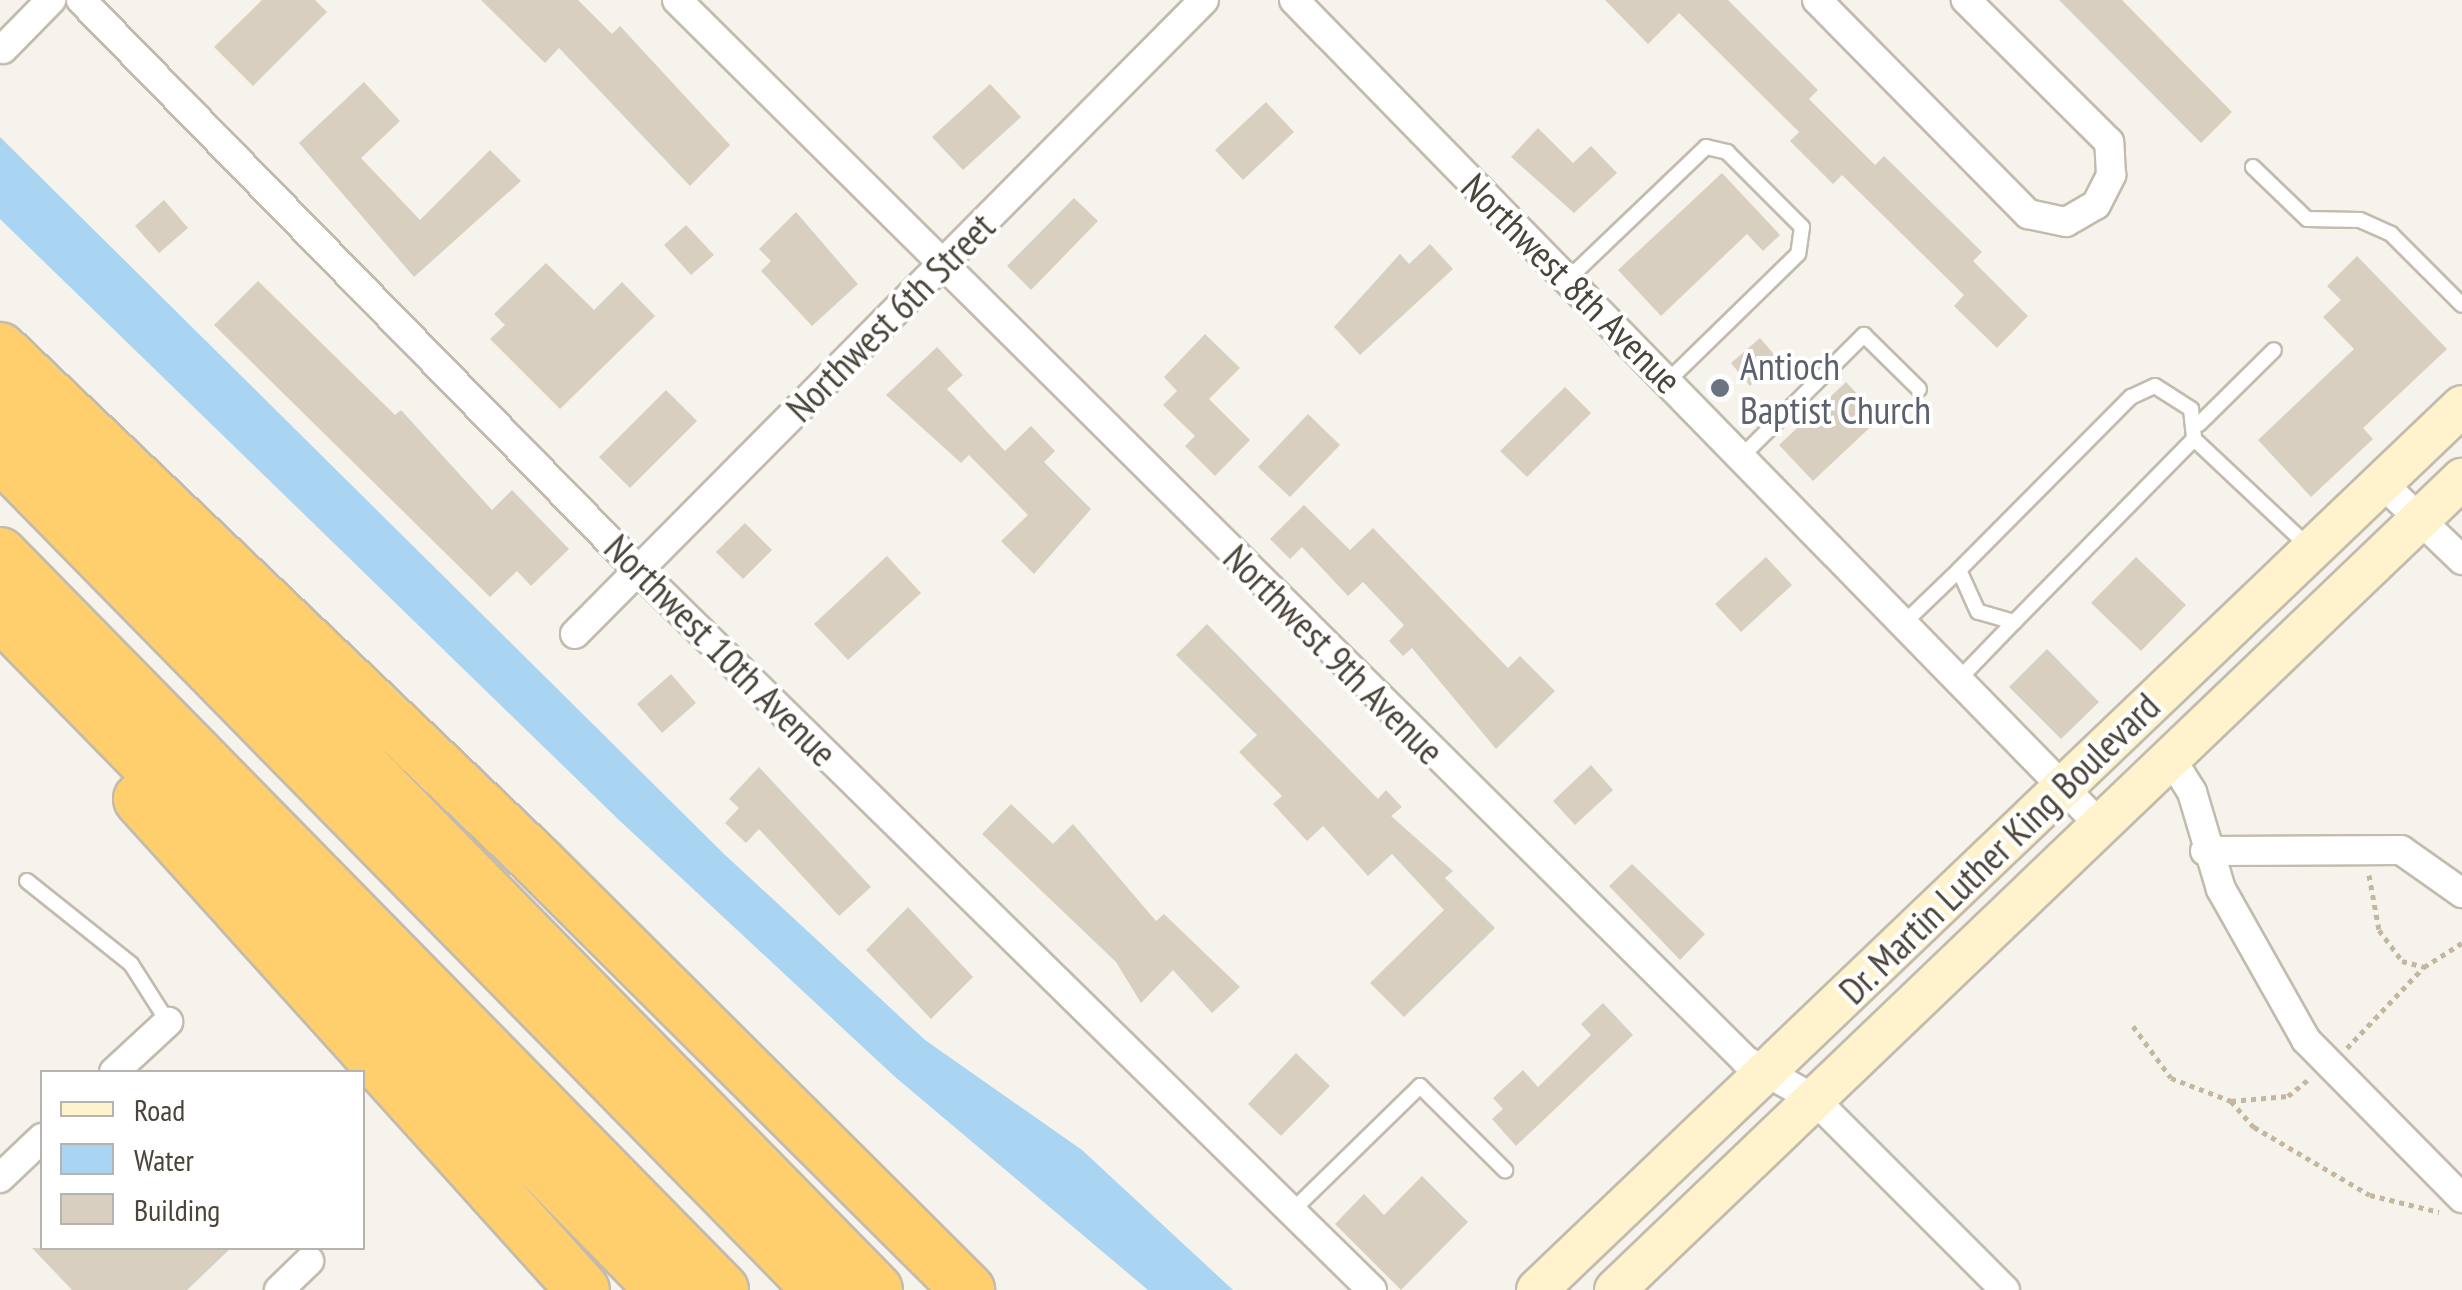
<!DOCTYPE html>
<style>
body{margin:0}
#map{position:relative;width:2462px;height:1290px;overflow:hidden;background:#f6f3ec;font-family:"PT Sans Narrow",sans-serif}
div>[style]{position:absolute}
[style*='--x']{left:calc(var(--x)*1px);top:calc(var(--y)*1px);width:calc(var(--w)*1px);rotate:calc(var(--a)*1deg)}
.water>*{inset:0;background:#a9d4f2}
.building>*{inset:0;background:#d8cfc1}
.path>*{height:5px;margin-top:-2.5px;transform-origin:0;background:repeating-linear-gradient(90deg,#c4b79f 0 5px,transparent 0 10px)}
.roads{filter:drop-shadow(2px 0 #c2bbae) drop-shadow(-2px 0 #c2bbae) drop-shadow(0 2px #c2bbae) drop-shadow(0 -2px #c2bbae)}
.lane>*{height:14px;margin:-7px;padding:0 7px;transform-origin:7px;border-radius:7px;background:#fff}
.street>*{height:28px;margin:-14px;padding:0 14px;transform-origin:14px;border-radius:14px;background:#fff}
.secondary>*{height:40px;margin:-20px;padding:0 20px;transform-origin:20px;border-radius:20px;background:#fff3cd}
.highway>*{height:52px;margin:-26px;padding:0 26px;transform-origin:26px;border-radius:26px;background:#ffcf6e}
.dots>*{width:28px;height:28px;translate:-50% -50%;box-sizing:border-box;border:5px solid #fff;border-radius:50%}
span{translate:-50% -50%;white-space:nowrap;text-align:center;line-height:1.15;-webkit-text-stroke:8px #fff;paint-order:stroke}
.street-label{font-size:38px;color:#4b4439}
.worship-label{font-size:38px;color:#5b616d}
.left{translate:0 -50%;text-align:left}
.legend{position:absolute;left:40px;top:1070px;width:325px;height:180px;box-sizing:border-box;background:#fff;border:2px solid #b7b4b0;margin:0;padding:12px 18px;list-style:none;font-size:30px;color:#4b4439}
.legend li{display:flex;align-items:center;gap:20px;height:50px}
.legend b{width:50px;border:2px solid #b7b4b0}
</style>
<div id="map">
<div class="water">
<div style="clip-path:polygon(0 137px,723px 853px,925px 1040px,1082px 1150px,1233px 1290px,1148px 1290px,894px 1076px,619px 820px,0 219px)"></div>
</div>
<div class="building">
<div style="clip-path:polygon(262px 0,315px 0,327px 12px,253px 86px,214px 47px)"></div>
<div style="clip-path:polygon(481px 0,578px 0,612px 34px,620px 26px,730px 145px,690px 186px,559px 48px,545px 63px)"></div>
<div style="clip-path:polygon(1605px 0,1728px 0,1818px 90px,1809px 99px,1875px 165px,1884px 156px,1982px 252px,1973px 261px,2028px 316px,1997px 348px,1954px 306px,1964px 295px,1842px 175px,1833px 184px,1790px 141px,1799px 132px,1679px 13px,1648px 44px)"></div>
<div style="clip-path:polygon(2059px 0,2122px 0,2232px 112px,2201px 143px)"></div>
<div style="clip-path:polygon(364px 82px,400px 121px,361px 158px,420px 220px,490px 150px,521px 181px,414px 277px,299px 143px)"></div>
<div style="clip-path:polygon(990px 84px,1021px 117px,963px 170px,932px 137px)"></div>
<div style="clip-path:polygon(1266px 102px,1294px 132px,1243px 180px,1215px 150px)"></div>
<div style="clip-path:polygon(1538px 128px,1573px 163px,1591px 146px,1617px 173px,1574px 213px,1511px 157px)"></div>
<div style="clip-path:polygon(1722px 173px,1780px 235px,1763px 251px,1747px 234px,1661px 316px,1618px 270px)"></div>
<div style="clip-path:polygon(1074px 198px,1098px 221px,1031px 290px,1007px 266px)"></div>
<div style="clip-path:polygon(164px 200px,188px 228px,159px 253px,135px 226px)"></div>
<div style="clip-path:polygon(796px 212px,858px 284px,812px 326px,761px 271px,771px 261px,759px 249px)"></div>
<div style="clip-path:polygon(686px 225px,714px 255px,691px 275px,664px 245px)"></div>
<div style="clip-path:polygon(1430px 244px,1453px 269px,1360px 355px,1334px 327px,1400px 254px,1409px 264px)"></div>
<div style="clip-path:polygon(2357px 256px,2447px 349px,2363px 428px,2373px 439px,2311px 497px,2258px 440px,2354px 349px,2323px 317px,2341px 300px,2327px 286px)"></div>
<div style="clip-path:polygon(546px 263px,594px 310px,622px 282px,655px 316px,560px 409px,490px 339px,505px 325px,494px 314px)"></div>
<div style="clip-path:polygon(258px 281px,395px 415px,401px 410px,492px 510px,512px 490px,569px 549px,531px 586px,517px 571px,490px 597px,214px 325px)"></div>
<div style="clip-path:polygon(1205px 334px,1240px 368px,1209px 399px,1250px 440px,1215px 476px,1185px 446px,1195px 436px,1163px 405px,1177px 391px,1164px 377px)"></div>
<div style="clip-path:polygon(1760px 338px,1779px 360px,1750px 386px,1731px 363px)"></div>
<div style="clip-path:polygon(937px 347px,963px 375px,947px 389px,1005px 451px,1031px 426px,1055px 451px,1044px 462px,1091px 509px,1034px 574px,1001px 541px,1028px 515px,969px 455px,961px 463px,886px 395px)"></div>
<div style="clip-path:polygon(1846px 382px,1880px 418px,1813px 481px,1779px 445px)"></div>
<div style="clip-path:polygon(1565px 387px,1591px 413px,1527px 477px,1500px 451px)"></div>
<div style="clip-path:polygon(666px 390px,697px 421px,630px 488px,599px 457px)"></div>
<div style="clip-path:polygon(1308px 414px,1340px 445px,1290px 497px,1258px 467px)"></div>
<div style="clip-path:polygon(1304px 505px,1350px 550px,1373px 528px,1508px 668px,1520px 656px,1555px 691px,1496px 749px,1412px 648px,1403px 656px,1389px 641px,1404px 625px,1363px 582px,1348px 596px,1302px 547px,1290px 559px,1270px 539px)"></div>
<div style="clip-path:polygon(745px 523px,772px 550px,743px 579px,716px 552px)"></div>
<div style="clip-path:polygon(887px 556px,921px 593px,848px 660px,814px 624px)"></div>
<div style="clip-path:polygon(1766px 557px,1792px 585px,1741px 632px,1715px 604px)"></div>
<div style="clip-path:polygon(2136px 557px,2186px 605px,2141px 651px,2091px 603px)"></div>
<div style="clip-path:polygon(1207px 624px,1378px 799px,1386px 790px,1402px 807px,1391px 816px,1453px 871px,1445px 878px,1495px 928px,1404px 1017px,1370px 983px,1444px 910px,1392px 854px,1368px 876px,1323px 826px,1307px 841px,1273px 804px,1282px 796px,1239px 752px,1257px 735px,1176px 655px)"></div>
<div style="clip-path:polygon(2047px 649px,2099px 702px,2061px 739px,2009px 687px)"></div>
<div style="clip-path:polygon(671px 674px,696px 703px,662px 733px,637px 704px)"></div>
<div style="clip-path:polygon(1591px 765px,1613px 790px,1575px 825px,1553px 801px)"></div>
<div style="clip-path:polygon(759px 767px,871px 887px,839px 916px,759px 829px,746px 843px,725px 823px,739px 808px,729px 799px)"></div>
<div style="clip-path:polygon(1011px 804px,1053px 844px,1073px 824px,1156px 921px,1164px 914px,1240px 987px,1212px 1013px,1173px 970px,1141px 1003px,1116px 962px,982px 834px)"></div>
<div style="clip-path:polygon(1632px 864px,1705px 934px,1680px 960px,1609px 886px)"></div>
<div style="clip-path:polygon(908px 907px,973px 977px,931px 1019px,866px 950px)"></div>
<div style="clip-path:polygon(1603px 1003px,1633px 1035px,1516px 1146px,1492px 1119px,1503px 1109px,1493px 1098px,1523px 1070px,1538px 1087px,1591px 1035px,1581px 1024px)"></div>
<div style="clip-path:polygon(1296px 1053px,1330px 1086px,1281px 1136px,1248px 1104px)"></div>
<div style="clip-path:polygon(1422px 1176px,1468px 1222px,1401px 1290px,1335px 1224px,1364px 1194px,1384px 1215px)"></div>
<div style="clip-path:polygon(32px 1248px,231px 1248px,187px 1290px,72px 1290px)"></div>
</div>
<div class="path">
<div style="--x:2369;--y:875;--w:56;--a:79.7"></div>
<div style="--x:2379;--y:930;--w:39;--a:53"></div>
<div style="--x:2402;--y:961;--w:23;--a:15"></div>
<div style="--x:2133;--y:1026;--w:64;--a:53.8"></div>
<div style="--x:2171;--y:1078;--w:64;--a:21"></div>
<div style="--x:2231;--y:1101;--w:57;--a:-5"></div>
<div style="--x:2288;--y:1096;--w:26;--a:-39"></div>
<div style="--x:2347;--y:1048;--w:112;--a:-46.5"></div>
<div style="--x:2424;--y:967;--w:45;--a:-32.3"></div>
<div style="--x:2231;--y:1101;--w:35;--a:49"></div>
<div style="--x:2254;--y:1127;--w:134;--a:30.4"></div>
<div style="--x:2370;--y:1195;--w:71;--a:13.8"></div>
</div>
<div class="roads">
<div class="lane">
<div style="--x:2253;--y:167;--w:75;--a:43.9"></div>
<div style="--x:2307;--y:219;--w:53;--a:1.1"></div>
<div style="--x:2360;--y:220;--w:34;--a:24"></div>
<div style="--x:2391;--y:234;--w:100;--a:45"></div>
<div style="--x:1568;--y:279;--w:191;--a:-43.7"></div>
<div style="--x:1706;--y:147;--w:22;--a:13"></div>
<div style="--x:1727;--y:152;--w:106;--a:45"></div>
<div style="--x:1802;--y:227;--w:27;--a:98"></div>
<div style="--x:1798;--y:254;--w:182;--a:135.7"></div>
<div style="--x:2155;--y:386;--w:43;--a:32.6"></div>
<div style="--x:2191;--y:409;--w:30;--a:84"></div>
<div style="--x:2194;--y:439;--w:257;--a:134.5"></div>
<div style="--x:2014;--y:622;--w:37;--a:-164"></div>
<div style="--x:1978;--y:612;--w:46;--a:-114.3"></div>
<div style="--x:1959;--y:570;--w:244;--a:-45.2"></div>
<div style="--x:2131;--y:397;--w:26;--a:-25"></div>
<div style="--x:2199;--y:424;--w:105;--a:-44.6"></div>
<div style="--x:2194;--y:439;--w:159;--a:43.2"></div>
<div style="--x:1742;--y:456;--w:172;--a:-44.8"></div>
<div style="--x:1864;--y:335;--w:77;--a:44.5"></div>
<div style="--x:1905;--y:622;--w:75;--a:-43.9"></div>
<div style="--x:1960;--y:678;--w:78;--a:-46"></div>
<div style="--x:27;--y:881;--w:133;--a:38.6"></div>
<div style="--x:131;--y:964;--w:69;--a:57.5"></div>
<div style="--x:1292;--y:1211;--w:179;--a:-44.3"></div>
<div style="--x:1420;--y:1086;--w:120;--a:44.7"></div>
</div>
<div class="street">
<div style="--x:81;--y:0;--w:794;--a:45.66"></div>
<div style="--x:636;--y:568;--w:1031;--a:44.45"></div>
<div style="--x:677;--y:0;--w:1505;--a:44.78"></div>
<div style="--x:1745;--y:1060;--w:79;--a:29.5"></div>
<div style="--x:1814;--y:1099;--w:270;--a:45"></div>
<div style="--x:1294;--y:0;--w:1153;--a:45.67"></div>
<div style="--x:1817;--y:0;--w:301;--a:45.4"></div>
<div style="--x:2028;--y:214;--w:39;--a:12"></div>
<div style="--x:2066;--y:222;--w:34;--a:-30"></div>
<div style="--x:2096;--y:205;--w:34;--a:-63"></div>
<div style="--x:2111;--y:175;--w:33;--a:-93"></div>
<div style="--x:2109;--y:142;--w:202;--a:-135.2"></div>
<div style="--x:3;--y:49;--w:69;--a:-45.6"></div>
<div style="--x:2382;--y:483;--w:111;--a:43.9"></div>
<div style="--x:575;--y:634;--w:893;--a:-45.23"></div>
<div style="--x:2170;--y:757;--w:41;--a:57.8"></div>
<div style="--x:2192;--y:792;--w:101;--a:73.4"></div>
<div style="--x:2221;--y:889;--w:173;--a:60.6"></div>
<div style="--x:2306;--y:1040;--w:222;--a:45.4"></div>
<div style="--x:2205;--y:851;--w:196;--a:-0.3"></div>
<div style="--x:2401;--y:850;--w:75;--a:35.2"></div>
<div style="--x:114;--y:1072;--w:74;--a:-42.8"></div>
<div style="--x:0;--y:1178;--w:58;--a:-43.6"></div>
<div style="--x:279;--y:1290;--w:42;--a:-44"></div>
</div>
<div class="secondary">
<div style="--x:1537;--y:1290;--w:1279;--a:-43.7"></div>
<div style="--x:1615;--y:1290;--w:1173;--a:-43.76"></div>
</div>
<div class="highway">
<div style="--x:0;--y:349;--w:741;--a:43.63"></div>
<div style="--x:536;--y:860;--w:610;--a:44.87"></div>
<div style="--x:2;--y:399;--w:1248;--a:45.55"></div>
<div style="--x:0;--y:454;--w:1171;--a:45.55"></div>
<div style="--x:0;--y:554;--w:1031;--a:45.55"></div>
<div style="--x:0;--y:613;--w:948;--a:45.6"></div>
<div style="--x:140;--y:799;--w:661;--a:47.94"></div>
</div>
</div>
<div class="dots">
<div style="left:1720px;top:388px;background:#6b7280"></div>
</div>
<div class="street-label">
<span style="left:1572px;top:283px;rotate:45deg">Northwest 8th Avenue</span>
<span style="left:890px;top:317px;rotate:-45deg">Northwest 6th Street</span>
<span style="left:721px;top:650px;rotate:45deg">Northwest 10th Avenue</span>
<span style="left:1334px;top:654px;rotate:45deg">Northwest 9th Avenue</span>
<span style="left:1999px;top:848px;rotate:-44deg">Dr. Martin Luther King Boulevard</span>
</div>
<div class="worship-label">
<span class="left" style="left:1740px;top:388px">Antioch<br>Baptist Church</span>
</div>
<ul class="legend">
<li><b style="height:12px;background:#fff3cd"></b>Road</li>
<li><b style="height:28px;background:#a9d4f2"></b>Water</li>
<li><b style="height:28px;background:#d8cfc1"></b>Building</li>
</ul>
</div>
